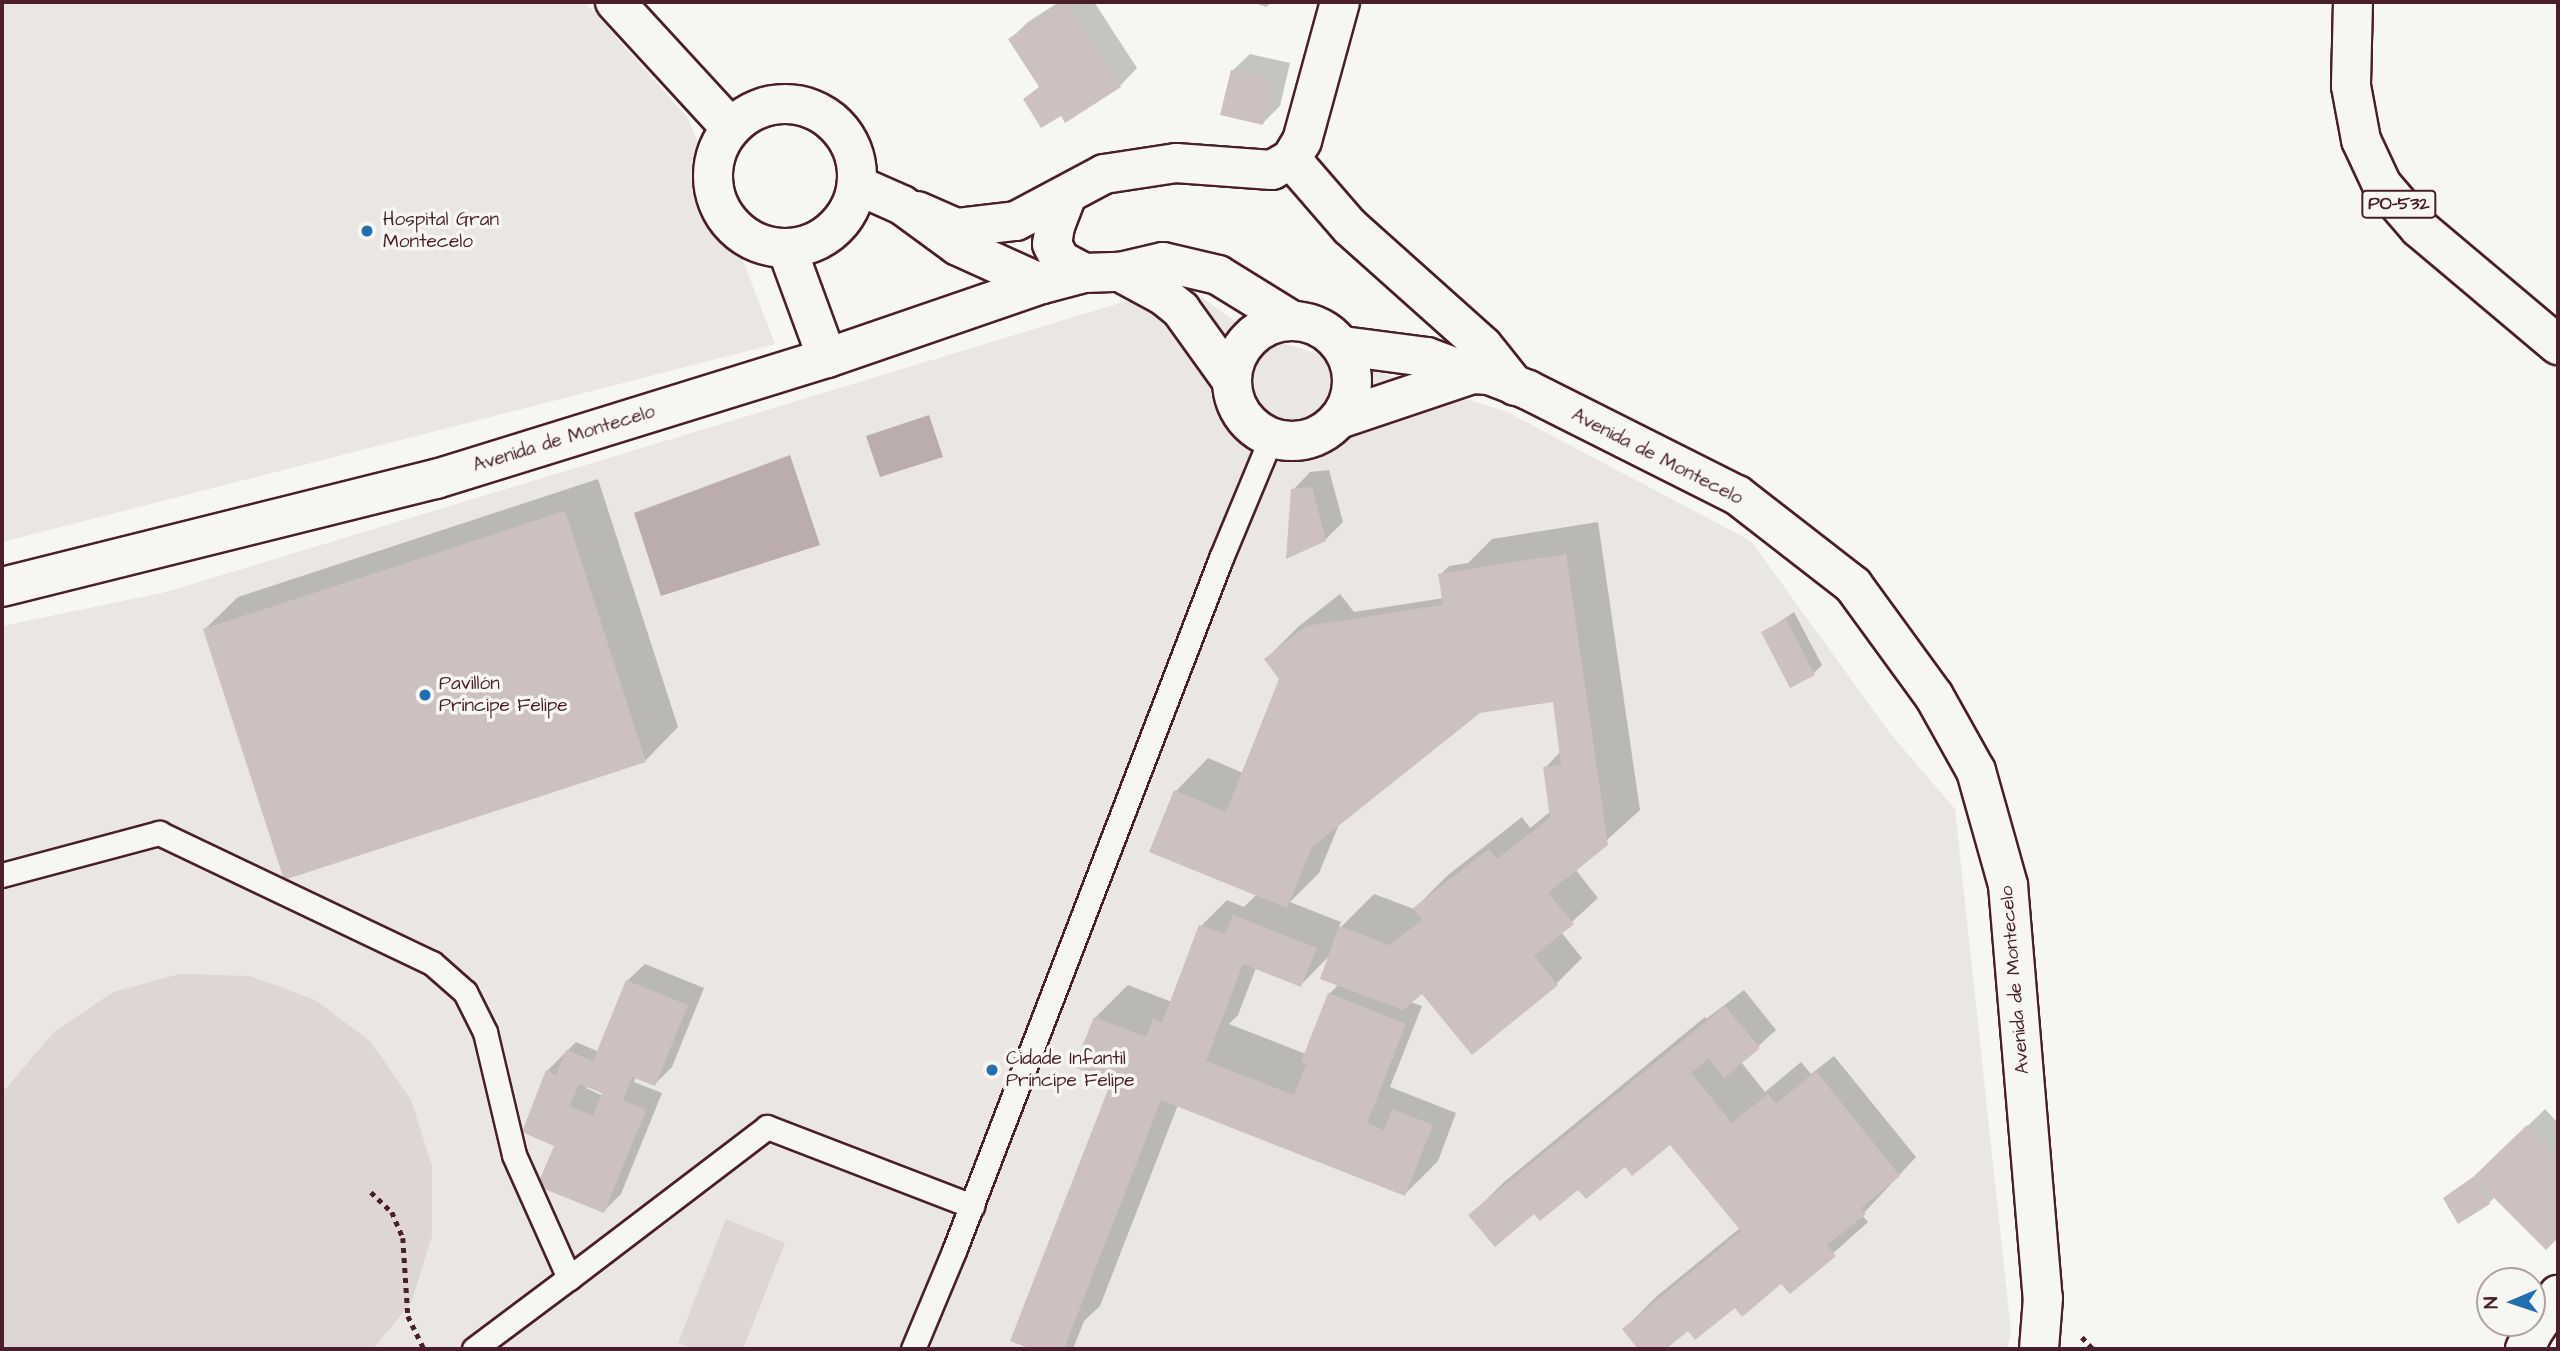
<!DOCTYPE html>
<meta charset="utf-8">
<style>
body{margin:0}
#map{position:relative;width:2560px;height:1351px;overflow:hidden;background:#f6f6f2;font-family:"Architects Daughter",sans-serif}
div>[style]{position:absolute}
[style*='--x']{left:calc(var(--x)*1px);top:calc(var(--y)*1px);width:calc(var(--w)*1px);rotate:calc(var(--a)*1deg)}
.built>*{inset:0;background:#e9e6e3}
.green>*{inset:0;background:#ddd6d5}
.water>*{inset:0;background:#bbadae}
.shadow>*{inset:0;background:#0003}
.building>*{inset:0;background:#ccc1c0}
.path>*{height:4.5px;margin-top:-2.25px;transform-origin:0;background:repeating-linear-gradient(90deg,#4a1f2b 0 5px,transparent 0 10px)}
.roads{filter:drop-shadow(2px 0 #4a1f2b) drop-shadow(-2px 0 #4a1f2b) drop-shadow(0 2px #4a1f2b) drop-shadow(0 -2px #4a1f2b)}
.service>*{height:23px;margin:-11.5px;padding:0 11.5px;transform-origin:11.5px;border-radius:11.5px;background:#f6f6f2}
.minor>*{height:38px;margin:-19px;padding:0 19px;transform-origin:19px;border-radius:19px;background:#f6f6f2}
.tertiary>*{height:38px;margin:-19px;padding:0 19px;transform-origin:19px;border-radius:19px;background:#f6f6f2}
.tertiary>.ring{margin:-19px;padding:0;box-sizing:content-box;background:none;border:38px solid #f6f6f2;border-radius:50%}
.primary>*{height:38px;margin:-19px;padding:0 19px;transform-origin:19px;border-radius:19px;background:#f6f6f2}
.dots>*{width:19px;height:19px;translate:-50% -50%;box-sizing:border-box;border:4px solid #f6f6f2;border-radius:50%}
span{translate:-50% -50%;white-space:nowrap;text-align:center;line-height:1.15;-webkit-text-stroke:7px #f6f6f2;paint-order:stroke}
.shield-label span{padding:2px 5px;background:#f6f6f2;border:2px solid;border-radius:5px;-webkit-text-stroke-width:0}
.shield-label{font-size:18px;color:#4a1f2b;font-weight:700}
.poi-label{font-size:19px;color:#4a1f2b}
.left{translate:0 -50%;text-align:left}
.street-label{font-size:19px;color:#4a1f2b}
.frame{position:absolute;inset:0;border:4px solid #4a1f2b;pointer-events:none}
.north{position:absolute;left:2476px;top:1267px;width:70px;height:70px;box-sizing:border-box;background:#f6f6f2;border:2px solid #b1a0a2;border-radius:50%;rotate:268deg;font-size:19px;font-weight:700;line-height:28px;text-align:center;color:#4a1f2b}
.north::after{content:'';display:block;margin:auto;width:24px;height:32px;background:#1f6fb2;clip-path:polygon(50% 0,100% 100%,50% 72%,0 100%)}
</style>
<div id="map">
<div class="built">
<div style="clip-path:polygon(2px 2px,585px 2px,688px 118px,775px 344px,2px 542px)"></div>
<div style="clip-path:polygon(1183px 284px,1253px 334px,1505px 411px,1751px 541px,1889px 732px,1955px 809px,2011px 1332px,2007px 1349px,2px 1349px,2px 626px,166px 592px)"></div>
</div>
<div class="green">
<div style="clip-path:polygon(180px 974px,250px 976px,315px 1000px,371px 1042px,411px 1100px,432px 1166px,432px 1236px,411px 1303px,373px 1349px,2px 1349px,2px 1093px,53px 1033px,113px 992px)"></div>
<div style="clip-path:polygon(726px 1219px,785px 1243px,743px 1349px,693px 1349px,678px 1343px)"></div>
</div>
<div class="water">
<div style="clip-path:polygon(929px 415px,943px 457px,880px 477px,866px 436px)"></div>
<div style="clip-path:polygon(790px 455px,820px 545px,661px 596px,634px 513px)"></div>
</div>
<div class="shadow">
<div style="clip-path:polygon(1059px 2px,1094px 2px,1137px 68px,1120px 86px,1062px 114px,1025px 99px,1040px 86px,1010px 39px,1028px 22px)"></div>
<div style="clip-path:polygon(1252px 2px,1272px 2px,1266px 7px)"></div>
<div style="clip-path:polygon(1250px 54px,1290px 63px,1280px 106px,1263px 123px,1232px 71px)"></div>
<div style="clip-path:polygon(1329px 470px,1343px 522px,1325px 540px,1293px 490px,1310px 472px)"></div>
<div style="clip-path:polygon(598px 479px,678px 727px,646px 760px,286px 877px,205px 629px,238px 597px)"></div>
<div style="clip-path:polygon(evenodd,1598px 522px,1640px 810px,1575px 869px,1598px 898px,1561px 932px,1582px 958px,1557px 983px,1472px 1053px,1429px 987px,1410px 1002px,1422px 1006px,1390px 1087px,1456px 1113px,1438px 1161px,1405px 1194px,1178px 1105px,1100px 1306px,1084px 1321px,1073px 1349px,1036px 1349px,1012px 1340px,1114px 1081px,1095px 1018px,1128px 985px,1172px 1002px,1201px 926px,1227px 900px,1244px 907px,1257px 894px,1176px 791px,1208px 758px,1243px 773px,1281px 678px,1266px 659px,1299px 626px,1340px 594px,1354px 612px,1444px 598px,1440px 575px,1449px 566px,1468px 563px,1492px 539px,1598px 522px,1555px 700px,1561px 751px,1545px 768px,1551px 811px,1530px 828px,1522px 817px,1448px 875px,1414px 909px,1374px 894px,1338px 930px,1341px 922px,1290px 902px,1319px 873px,1340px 822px,1479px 711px,1555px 700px,1598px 522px,1330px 955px,1339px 984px,1329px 994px,1306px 1054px,1229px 1024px,1238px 1015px,1256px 968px,1301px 985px,1330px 955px)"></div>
<div style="clip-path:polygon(1794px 612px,1822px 665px,1814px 673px,1763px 633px)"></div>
<div style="clip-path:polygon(evenodd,645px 964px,704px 988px,672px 1067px,655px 1084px,636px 1077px,634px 1082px,662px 1093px,621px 1194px,604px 1211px,556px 1145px,547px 1071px,576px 1042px,599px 1052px,627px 981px,645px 964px,587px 1085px,604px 1094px,603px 1096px,586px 1088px,587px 1085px)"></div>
<div style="clip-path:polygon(1744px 990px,1776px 1030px,1741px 1062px,1765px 1092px,1801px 1062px,1811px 1074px,1834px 1056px,1916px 1157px,1862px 1215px,1868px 1222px,1790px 1292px,1781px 1282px,1688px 1329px,1663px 1349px,1640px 1349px,1624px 1329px,1657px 1296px,1740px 1228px,1671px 1142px,1535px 1212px,1471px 1215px,1504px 1182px,1705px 1017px,1706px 1019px)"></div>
<div style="clip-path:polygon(2545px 1109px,2558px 1123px,2558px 1235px,2546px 1248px,2495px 1197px,2489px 1203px,2445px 1199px,2481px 1172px)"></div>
</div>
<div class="building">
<div style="clip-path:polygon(1066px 2px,1121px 87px,1065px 123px,1061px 116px,1041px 128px,1023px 99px,1039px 87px,1008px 39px)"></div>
<div style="clip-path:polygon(1231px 70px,1274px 81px,1263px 125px,1220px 115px)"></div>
<div style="clip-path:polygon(1312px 487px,1326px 541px,1286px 559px,1291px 489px)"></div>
<div style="clip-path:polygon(565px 511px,646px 762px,284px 880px,203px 629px)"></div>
<div style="clip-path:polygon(1566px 554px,1608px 845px,1548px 893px,1574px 924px,1534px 956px,1558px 985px,1472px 1055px,1422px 994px,1403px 1010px,1320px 979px,1339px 926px,1389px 945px,1422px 920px,1413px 908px,1489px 849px,1497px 859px,1550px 818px,1543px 767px,1561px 765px,1553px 702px,1480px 713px,1312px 847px,1287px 908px,1149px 852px,1174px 790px,1226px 812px,1279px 679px,1264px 659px,1306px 626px,1443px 605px,1438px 574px)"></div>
<div style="clip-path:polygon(1786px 619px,1815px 675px,1790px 688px,1761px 632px)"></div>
<div style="clip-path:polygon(1233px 915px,1317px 948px,1301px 987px,1243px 964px,1206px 1061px,1294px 1095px,1306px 1064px,1301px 1062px,1328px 993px,1406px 1024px,1367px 1123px,1384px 1130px,1392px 1109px,1433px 1125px,1405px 1196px,1161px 1100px,1064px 1349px,1031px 1349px,1010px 1341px,1111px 1082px,1074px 1067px,1094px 1017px,1146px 1037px,1153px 1019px,1162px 1023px,1199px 925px,1225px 934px)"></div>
<div style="clip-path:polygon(evenodd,626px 980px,688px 1005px,655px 1086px,632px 1077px,623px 1100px,646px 1110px,604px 1213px,537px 1186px,554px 1146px,522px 1132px,546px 1070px,556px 1075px,566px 1050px,593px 1061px,626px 980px,579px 1084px,602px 1093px,593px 1116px,570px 1106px,579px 1084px)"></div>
<div style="clip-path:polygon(1725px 1006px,1760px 1048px,1724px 1078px,1709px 1058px,1691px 1073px,1732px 1123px,1768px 1094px,1776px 1104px,1816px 1071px,1900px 1176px,1861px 1208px,1866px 1214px,1827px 1245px,1836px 1256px,1790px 1294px,1781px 1284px,1742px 1317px,1735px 1308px,1695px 1340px,1688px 1331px,1666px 1349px,1638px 1349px,1622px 1329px,1741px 1231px,1670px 1145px,1632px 1176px,1625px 1167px,1586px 1199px,1578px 1190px,1540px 1221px,1534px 1214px,1495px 1247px,1468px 1215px)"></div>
<div style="clip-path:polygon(2527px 1125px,2558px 1158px,2558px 1238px,2546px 1250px,2473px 1177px)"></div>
<div style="clip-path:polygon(2473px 1177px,2490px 1204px,2458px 1224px,2443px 1198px)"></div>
</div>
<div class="path">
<div style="--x:371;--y:1192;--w:29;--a:44"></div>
<div style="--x:392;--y:1212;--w:28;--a:67"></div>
<div style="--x:403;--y:1238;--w:78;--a:86.3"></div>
<div style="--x:408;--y:1316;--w:37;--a:64"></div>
<div style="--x:2082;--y:1337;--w:16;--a:47"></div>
</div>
<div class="roads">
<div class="service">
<div style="--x:2;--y:875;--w:163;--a:-15"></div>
<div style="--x:159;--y:833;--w:302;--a:25.5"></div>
<div style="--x:432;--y:963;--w:44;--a:41.3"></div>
<div style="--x:465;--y:992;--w:45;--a:63.4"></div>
<div style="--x:485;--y:1032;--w:126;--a:76.7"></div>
<div style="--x:514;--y:1155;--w:135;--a:65.9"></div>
<div style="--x:569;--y:1278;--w:249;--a:-37.3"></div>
<div style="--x:767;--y:1127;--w:220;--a:21.1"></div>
<div style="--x:474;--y:1349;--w:119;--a:-36.8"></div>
<div style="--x:913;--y:1349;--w:106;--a:-67.3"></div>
<div style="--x:954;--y:1251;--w:743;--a:-68.93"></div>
<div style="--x:1221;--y:558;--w:130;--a:-67.4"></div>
</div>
<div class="minor">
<div style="--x:1291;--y:159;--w:90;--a:49.1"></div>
<div style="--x:1350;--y:227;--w:178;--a:41.8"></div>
<div style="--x:1483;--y:346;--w:51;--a:51.3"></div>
<div style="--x:1067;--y:195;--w:33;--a:111"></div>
<div style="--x:1055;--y:226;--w:18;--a:99"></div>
<div style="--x:1052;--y:244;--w:18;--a:63"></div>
<div style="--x:1060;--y:260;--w:27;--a:28"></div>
<div style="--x:917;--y:211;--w:43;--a:23.6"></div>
<div style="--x:956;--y:228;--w:60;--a:-6.7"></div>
<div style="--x:1016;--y:221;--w:100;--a:-28.1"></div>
<div style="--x:1104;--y:174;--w:73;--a:-8.7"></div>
<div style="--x:1176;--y:163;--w:96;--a:4.2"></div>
<div style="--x:1272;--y:170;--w:22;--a:-30"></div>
<div style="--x:1291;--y:159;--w:21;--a:-59"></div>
<div style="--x:1302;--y:141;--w:144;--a:-74.7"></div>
</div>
<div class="tertiary">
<div style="--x:615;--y:2;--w:170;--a:47.4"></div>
<div class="ring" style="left:713px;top:104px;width:106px;height:106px"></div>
<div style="--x:857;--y:185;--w:49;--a:24"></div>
<div style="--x:902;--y:205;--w:69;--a:36.2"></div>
<div style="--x:958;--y:246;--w:92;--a:24.3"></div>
<div style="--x:787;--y:249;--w:116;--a:69.8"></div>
<div style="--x:1120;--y:272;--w:50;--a:28.6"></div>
<div style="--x:1164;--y:296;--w:22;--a:39"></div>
<div style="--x:1181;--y:310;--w:87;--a:54.3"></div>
<div class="ring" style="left:1232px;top:321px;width:82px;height:82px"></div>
<div style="--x:1343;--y:346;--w:85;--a:7.5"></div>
<div style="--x:1427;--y:357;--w:49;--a:20.3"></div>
<div style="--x:1473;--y:374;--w:16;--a:4"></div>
<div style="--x:1489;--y:375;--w:42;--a:21"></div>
<div style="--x:1528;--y:390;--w:234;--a:26.7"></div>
<div style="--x:1737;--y:495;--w:147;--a:37.8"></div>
<div style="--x:1853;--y:585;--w:137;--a:53.9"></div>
<div style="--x:1934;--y:696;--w:86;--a:60.8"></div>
<div style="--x:1976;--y:771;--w:118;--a:74.3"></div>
<div style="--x:2008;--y:885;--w:414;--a:85.2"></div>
<div style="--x:2043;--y:1298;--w:51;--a:94.5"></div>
<div style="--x:1339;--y:419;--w:141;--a:-18.6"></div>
<div style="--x:2;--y:587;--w:447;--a:-14"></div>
<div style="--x:436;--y:479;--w:409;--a:-17.2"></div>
<div style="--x:827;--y:358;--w:227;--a:-19"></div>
<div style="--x:1042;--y:284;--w:43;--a:-14.7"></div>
<div style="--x:1084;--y:273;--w:36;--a:-2"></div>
<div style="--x:1120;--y:272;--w:44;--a:-13.1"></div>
<div style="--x:1163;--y:262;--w:57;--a:13.3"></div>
<div style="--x:1218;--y:275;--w:86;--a:31.7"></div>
</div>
<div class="primary">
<div style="--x:2353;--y:2;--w:84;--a:91.4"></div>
<div style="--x:2351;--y:86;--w:55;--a:79.5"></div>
<div style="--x:2361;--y:140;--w:50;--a:65"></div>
<div style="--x:2382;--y:185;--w:57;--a:49.3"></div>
<div style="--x:2419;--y:228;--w:182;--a:40.1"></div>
<div style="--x:2525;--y:1349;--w:19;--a:-65"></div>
<div style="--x:2533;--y:1332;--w:45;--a:-56"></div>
</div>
</div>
<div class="dots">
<div style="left:367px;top:231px;background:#1f6fb2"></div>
<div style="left:425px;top:695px;background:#1f6fb2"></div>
<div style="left:992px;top:1070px;background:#1f6fb2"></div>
</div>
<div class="shield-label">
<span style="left:2399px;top:204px">PO-532</span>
</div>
<div class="poi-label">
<span class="left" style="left:383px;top:231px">Hospital Gran<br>Montecelo</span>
<span class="left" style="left:439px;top:695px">Pavillón<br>Príncipe Felipe</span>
<span class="left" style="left:1006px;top:1070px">Cidade Infantil<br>Príncipe Felipe</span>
</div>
<div class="street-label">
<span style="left:564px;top:439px;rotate:-17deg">Avenida de Montecelo</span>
<span style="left:1657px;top:457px;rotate:27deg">Avenida de Montecelo</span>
<span style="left:2015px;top:980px;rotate:-95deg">Avenida de Montecelo</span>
</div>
<div class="frame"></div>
<div class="north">N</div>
</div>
